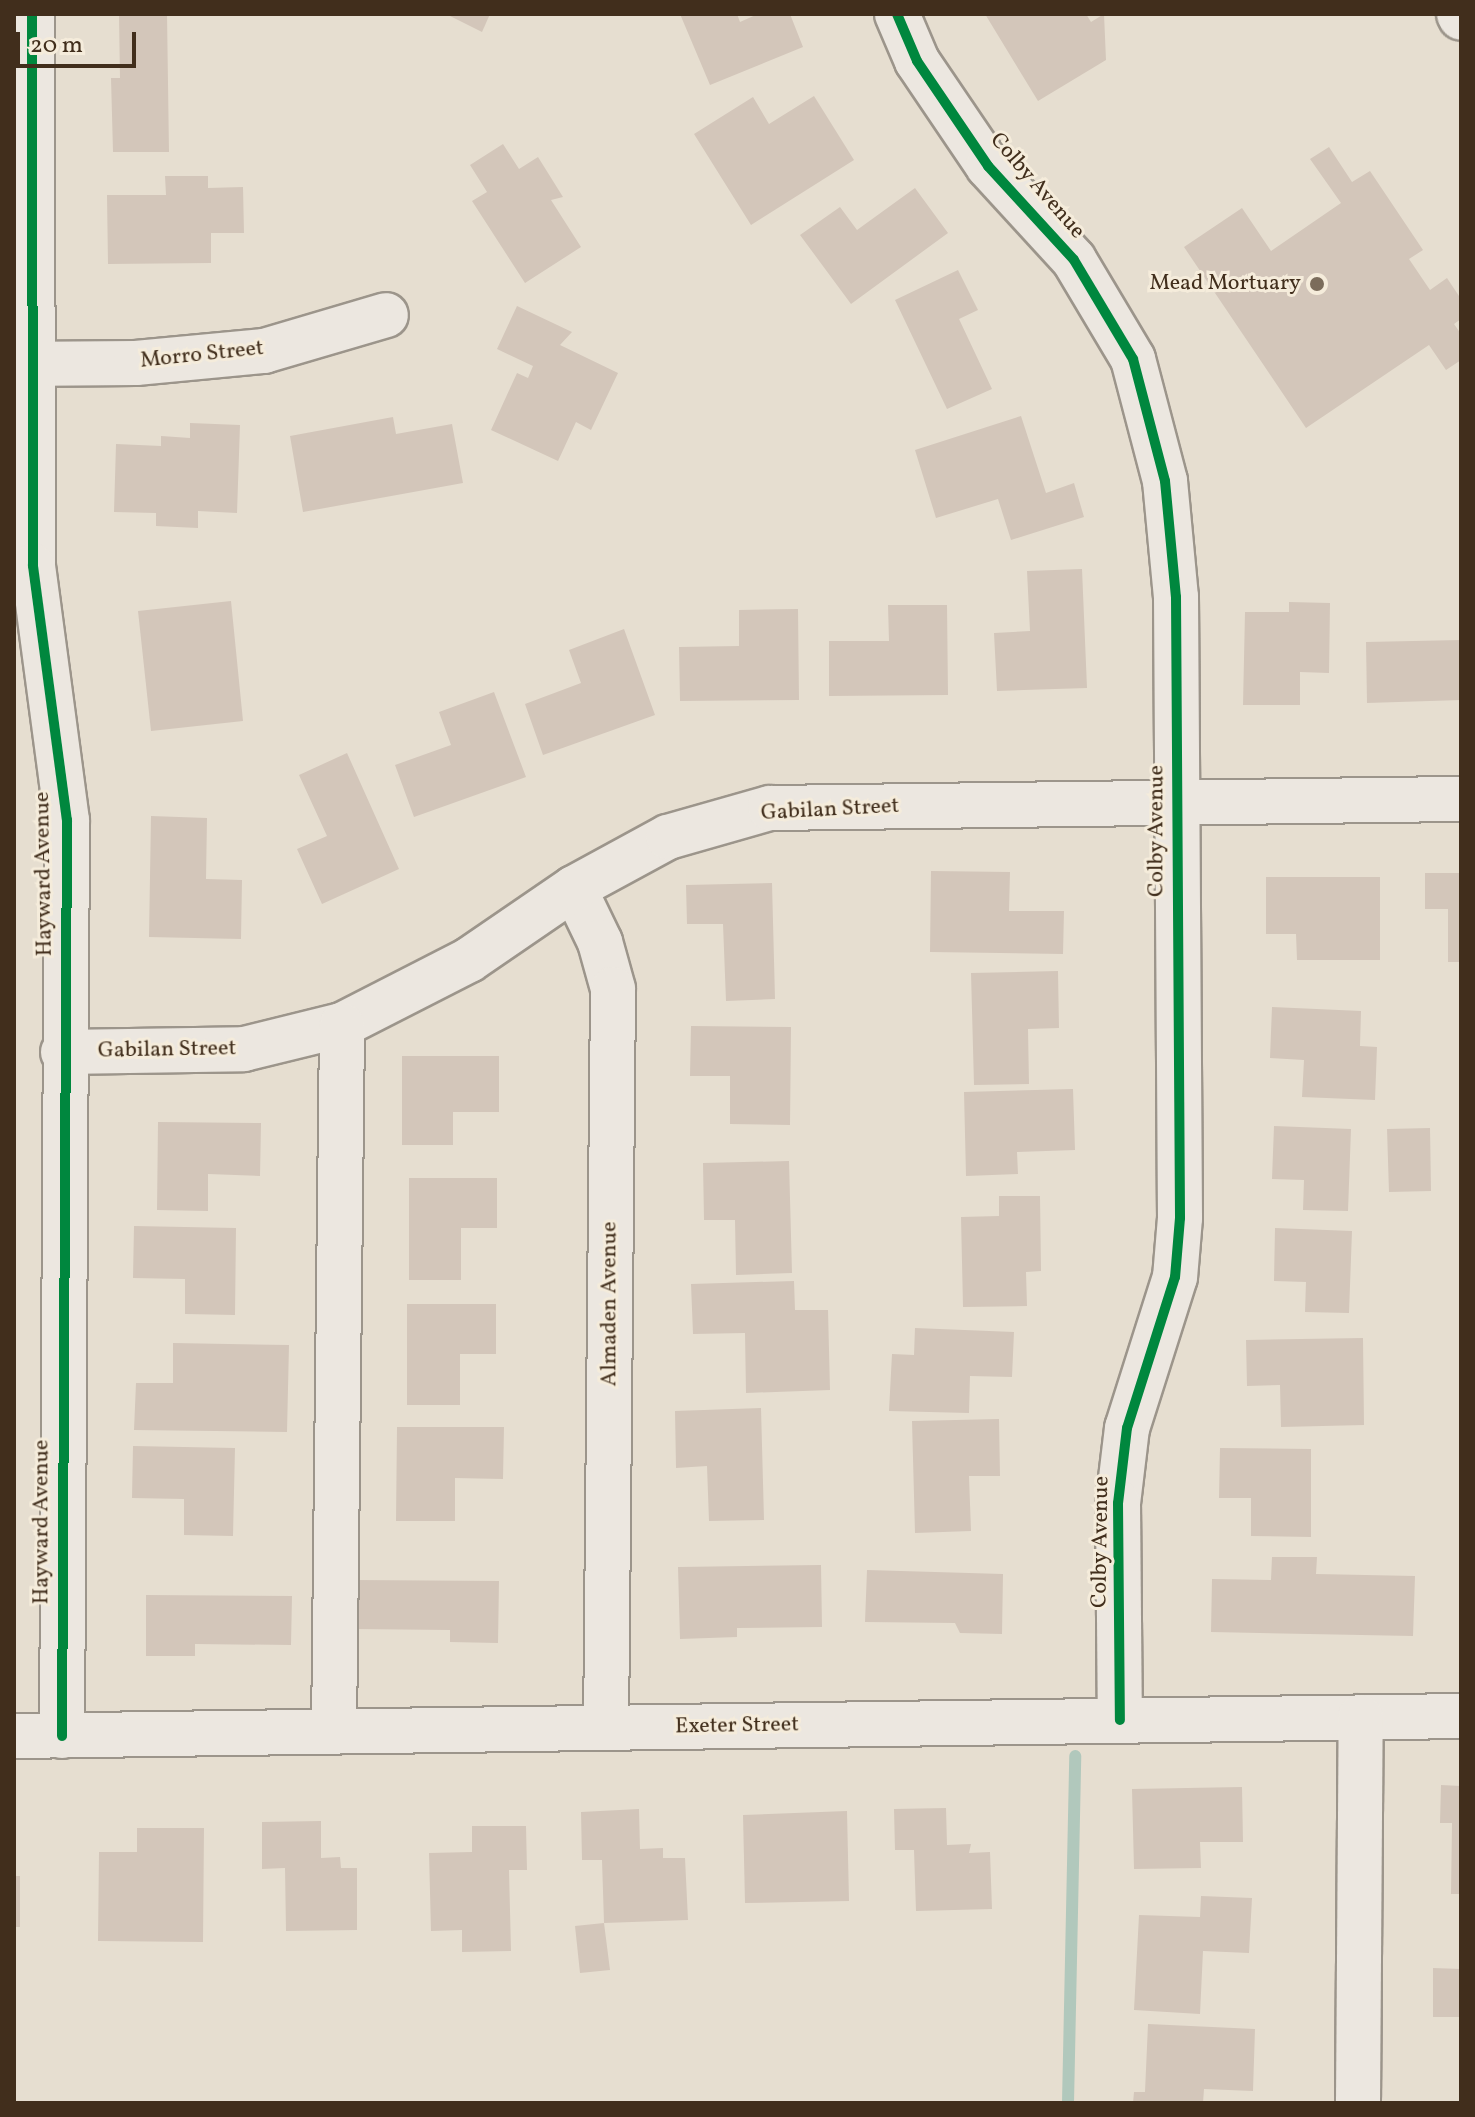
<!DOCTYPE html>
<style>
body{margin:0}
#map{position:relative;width:1475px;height:2117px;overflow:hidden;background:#e6ded0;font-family:Vollkorn,serif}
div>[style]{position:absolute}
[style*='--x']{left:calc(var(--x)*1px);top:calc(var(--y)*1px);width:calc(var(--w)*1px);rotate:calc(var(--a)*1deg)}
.stream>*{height:12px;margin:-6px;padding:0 6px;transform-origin:6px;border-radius:6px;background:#b1c8bc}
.building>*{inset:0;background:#d3c6ba}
.roads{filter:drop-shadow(2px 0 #9c958b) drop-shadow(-2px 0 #9c958b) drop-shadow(0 2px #9c958b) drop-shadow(0 -2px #9c958b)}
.minor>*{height:44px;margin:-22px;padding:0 22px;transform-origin:22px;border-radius:22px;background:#ece7e0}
.cycleway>*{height:10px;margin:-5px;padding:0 5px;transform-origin:5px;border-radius:5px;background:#00873e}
.dots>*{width:22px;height:22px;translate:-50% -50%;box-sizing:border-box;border:4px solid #f5ecdb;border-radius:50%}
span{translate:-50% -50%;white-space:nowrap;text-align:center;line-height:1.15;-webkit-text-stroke:6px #f5ecdb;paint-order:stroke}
.street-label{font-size:22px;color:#412e1c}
.poi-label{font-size:22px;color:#412e1c}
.right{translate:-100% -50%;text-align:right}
.frame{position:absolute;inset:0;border:16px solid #412e1c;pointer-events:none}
.scale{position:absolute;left:16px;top:32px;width:120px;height:36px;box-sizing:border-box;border:4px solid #412e1c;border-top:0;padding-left:10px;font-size:24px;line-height:28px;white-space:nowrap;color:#412e1c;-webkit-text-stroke:6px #f5ecdb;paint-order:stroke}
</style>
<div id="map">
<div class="stream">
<div style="--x:1068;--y:2103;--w:347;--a:-88.8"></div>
</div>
<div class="building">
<div style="clip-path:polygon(167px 14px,169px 152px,113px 152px,111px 78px,120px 78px,119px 15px)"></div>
<div style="clip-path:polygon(446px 14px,490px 14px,482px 32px)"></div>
<div style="clip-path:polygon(680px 14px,737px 14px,740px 22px,758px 14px,790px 14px,803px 47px,710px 85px)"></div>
<div style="clip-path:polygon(985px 14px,1086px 14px,1091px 22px,1104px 14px,1106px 60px,1038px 101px)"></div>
<div style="clip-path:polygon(814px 96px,854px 160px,751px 225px,694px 134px,753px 97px,769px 124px)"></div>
<div style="clip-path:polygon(503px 144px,519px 169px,538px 157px,563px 197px,551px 200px,581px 247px,525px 283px,472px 201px,487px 192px,470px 165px)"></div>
<div style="clip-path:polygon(1329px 147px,1352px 182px,1370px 171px,1423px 250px,1409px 259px,1430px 290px,1447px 278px,1461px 299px,1461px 319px,1454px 324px,1461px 334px,1461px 360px,1446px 370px,1429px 345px,1306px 428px,1184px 247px,1242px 208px,1271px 251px,1341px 203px,1310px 159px)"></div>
<div style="clip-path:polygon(165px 176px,208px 176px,208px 188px,243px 187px,244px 233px,211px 233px,211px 263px,108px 264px,107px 195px,166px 195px)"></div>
<div style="clip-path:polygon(915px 188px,948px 233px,851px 304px,800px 235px,840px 207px,857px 230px)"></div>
<div style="clip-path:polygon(958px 270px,978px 310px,959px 319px,992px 389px,947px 409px,895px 300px)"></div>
<div style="clip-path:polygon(517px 306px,572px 332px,560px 345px,618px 373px,591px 430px,576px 422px,558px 461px,491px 430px,517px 373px,528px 378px,533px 366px,497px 349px)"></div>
<div style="clip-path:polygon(1021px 416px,1046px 493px,1074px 483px,1084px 517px,1011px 540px,998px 499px,936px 518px,915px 450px)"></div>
<div style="clip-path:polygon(393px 417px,396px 434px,452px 424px,463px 483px,303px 512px,290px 436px)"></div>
<div style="clip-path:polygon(190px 423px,240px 425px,237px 513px,198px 511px,198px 528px,156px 526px,156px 513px,114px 512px,116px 444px,161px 446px,161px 436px,190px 438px)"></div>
<div style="clip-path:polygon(1082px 569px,1087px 688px,997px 691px,994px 633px,1030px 631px,1027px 571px)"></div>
<div style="clip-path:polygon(231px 601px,243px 721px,151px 731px,138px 611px)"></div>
<div style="clip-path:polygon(1289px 602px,1330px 603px,1329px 673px,1300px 672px,1300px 705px,1243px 705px,1245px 612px,1289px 612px)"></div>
<div style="clip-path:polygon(888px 605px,947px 605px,948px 695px,829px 696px,829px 641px,889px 641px)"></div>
<div style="clip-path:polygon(798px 609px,799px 700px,680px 701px,679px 647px,739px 646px,739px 610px)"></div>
<div style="clip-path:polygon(624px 629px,655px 715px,543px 755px,525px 704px,581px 683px,569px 650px)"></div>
<div style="clip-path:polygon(1461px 640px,1461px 700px,1367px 703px,1366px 642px)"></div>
<div style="clip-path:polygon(494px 692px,526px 777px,414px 817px,395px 765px,451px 745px,439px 712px)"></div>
<div style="clip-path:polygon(347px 753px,399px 869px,322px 904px,297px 849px,327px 836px,299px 775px)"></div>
<div style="clip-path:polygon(151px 816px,207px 818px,206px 879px,242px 880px,241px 939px,149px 937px)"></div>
<div style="clip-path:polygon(931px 871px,1010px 872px,1009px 911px,1064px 911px,1063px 954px,930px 952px)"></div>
<div style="clip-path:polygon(1425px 873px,1461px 873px,1461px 962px,1448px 962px,1448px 909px,1425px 909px)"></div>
<div style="clip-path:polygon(1266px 877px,1380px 877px,1380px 960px,1297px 960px,1296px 934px,1266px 934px)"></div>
<div style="clip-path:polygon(772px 883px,775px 999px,726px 1001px,723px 924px,687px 924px,686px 885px)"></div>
<div style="clip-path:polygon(1058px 971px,1059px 1028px,1028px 1029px,1029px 1084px,974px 1085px,971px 973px)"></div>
<div style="clip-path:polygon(1272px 1007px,1361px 1011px,1360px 1046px,1377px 1047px,1375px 1100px,1302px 1097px,1304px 1060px,1270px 1058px)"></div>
<div style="clip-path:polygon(691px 1026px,791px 1027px,790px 1125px,730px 1124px,730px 1076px,690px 1076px)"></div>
<div style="clip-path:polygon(402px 1056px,499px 1056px,499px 1112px,453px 1112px,453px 1145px,402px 1145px)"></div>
<div style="clip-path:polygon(1073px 1089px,1075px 1150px,1017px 1152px,1018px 1174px,966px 1176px,964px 1092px)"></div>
<div style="clip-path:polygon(158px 1122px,261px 1123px,260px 1176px,208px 1174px,208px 1211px,157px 1210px)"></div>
<div style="clip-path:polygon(1274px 1126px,1351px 1129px,1348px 1211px,1303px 1210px,1304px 1180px,1272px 1179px)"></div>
<div style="clip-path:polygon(1430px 1128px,1431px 1191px,1389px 1192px,1387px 1129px)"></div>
<div style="clip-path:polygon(789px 1161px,792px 1273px,736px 1275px,735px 1220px,704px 1220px,703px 1163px)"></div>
<div style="clip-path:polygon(409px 1178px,497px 1178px,497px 1228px,461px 1228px,461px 1280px,409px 1280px)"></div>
<div style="clip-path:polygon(999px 1196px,1040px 1196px,1041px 1271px,1026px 1272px,1027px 1306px,963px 1307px,961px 1217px,999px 1216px)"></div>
<div style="clip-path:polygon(134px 1226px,236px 1228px,235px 1315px,185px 1314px,185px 1279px,133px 1278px)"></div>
<div style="clip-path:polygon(1275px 1228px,1352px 1231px,1349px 1313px,1305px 1312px,1306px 1282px,1274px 1281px)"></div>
<div style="clip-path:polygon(794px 1281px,795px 1310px,828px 1310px,830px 1390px,746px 1393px,745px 1333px,693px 1334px,691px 1284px)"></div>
<div style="clip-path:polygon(407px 1304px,496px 1304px,496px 1354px,460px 1354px,460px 1405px,407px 1405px)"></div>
<div style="clip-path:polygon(915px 1328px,1014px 1332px,1012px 1377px,970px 1376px,969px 1413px,889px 1411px,892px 1354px,914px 1355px)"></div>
<div style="clip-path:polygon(1363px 1338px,1364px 1425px,1281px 1427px,1280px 1385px,1247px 1386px,1246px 1340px)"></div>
<div style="clip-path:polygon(173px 1343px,289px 1345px,287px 1432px,134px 1430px,136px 1383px,173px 1383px)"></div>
<div style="clip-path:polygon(761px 1408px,764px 1520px,709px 1521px,707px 1466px,676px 1468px,675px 1411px)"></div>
<div style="clip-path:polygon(999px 1419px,1000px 1476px,969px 1476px,971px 1531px,915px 1533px,912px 1421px)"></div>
<div style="clip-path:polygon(397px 1427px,504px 1427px,503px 1479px,455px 1478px,455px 1521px,396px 1521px)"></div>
<div style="clip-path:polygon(133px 1446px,235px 1448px,233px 1536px,184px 1535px,184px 1499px,132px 1498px)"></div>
<div style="clip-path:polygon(1220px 1448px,1311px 1449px,1311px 1537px,1251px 1536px,1251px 1498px,1219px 1498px)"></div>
<div style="clip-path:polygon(1272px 1557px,1317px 1557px,1316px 1574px,1415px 1576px,1413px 1636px,1211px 1632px,1212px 1579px,1271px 1580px)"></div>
<div style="clip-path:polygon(821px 1565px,822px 1627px,737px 1628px,737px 1637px,680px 1639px,678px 1567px)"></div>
<div style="clip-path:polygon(867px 1570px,1003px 1574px,1002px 1634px,960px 1633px,955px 1623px,865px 1622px)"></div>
<div style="clip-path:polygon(354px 1580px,499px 1581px,498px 1643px,450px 1642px,450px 1630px,353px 1629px)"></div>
<div style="clip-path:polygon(146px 1595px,292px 1596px,291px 1645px,195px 1644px,195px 1656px,146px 1656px)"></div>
<div style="clip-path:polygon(1441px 1785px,1461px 1786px,1461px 1894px,1451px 1894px,1452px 1823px,1440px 1823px)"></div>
<div style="clip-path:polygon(1242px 1787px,1243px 1842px,1200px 1842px,1201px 1868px,1134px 1869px,1132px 1789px)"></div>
<div style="clip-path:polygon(946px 1808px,947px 1845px,971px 1844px,969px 1853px,990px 1852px,992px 1909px,916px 1911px,914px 1850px,895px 1850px,894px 1809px)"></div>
<div style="clip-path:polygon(639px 1809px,640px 1849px,663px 1848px,663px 1858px,685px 1858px,688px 1920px,604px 1923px,610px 1970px,580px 1973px,575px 1926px,604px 1923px,602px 1860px,582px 1860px,581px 1812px)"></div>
<div style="clip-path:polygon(847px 1811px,849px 1901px,745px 1903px,743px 1815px)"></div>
<div style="clip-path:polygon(321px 1821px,321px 1858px,340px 1857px,341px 1868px,357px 1868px,357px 1930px,286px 1931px,285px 1868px,262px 1869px,262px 1822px)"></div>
<div style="clip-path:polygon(472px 1826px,526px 1826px,527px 1870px,509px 1870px,511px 1951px,462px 1952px,462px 1930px,431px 1931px,429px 1853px,472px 1852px)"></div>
<div style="clip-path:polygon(137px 1828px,204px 1828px,203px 1942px,98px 1941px,99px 1852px,137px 1852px)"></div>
<div style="clip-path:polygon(14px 1876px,20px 1876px,20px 1927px,14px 1927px)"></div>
<div style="clip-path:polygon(1201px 1896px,1252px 1898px,1249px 1953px,1203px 1951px,1200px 2014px,1134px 2010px,1139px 1915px,1200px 1917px)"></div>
<div style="clip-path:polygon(1433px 1968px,1461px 1969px,1461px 2017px,1433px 2017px)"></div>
<div style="clip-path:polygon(1148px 2024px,1255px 2029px,1253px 2091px,1204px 2089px,1203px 2103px,1133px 2103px,1134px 2092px,1145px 2092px)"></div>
</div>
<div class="roads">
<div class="minor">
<div style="--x:32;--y:14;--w:552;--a:89.9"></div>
<div style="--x:33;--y:566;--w:256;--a:82.4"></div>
<div style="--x:67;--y:820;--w:916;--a:90.31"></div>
<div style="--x:897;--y:14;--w:51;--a:66.9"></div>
<div style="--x:917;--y:61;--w:127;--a:55.9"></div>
<div style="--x:988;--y:166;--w:127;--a:47.5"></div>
<div style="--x:1074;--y:260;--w:115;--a:59.2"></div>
<div style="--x:1133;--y:359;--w:126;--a:75.3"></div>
<div style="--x:1165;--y:481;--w:117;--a:84.6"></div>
<div style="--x:1176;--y:597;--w:621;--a:89.63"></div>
<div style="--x:1180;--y:1218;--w:59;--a:94.8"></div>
<div style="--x:1175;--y:1277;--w:158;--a:107.6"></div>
<div style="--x:1127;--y:1428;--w:76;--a:96.8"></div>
<div style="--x:1118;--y:1503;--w:217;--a:89.5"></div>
<div style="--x:1459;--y:14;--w:4;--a:63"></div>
<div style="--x:14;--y:364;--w:122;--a:-0.5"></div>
<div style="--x:136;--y:363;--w:129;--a:-5.4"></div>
<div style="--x:264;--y:351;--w:127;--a:-16.4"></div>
<div style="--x:574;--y:888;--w:60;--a:64.3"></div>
<div style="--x:600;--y:942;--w:49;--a:74.5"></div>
<div style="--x:613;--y:989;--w:739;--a:90.54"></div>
<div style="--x:63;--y:1052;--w:181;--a:-0.9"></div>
<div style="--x:244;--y:1049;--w:101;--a:-13.8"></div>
<div style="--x:342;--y:1025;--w:143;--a:-27.1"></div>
<div style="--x:469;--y:960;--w:127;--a:-34.4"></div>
<div style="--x:574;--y:888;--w:107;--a:-28.5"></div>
<div style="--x:668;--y:837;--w:106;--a:-15.9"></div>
<div style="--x:770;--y:808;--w:691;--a:-0.75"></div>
<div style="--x:334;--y:1732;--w:707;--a:-89.35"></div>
<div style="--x:14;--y:1736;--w:1447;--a:-0.79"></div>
<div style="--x:1358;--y:2103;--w:386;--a:-89.6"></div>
</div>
</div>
<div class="cycleway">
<div style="--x:32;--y:14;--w:552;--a:89.9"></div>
<div style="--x:33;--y:566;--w:256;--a:82.4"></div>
<div style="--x:67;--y:820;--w:916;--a:90.31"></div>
<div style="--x:897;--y:14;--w:51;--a:66.9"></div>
<div style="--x:917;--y:61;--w:127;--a:55.9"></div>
<div style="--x:988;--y:166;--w:127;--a:47.5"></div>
<div style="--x:1074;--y:260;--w:115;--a:59.2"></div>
<div style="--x:1133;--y:359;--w:126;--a:75.3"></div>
<div style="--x:1165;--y:481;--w:117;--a:84.6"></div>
<div style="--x:1176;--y:597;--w:621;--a:89.63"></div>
<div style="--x:1180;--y:1218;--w:59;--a:94.8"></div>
<div style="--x:1175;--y:1277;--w:158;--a:107.6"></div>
<div style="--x:1127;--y:1428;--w:76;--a:96.8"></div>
<div style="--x:1118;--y:1503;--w:217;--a:89.5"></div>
</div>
<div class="dots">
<div style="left:1317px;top:284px;background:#7b6c5b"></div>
</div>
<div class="street-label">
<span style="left:1037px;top:186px;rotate:49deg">Colby Avenue</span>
<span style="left:202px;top:355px;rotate:-6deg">Morro Street</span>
<span style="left:830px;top:810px;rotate:-3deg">Gabilan Street</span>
<span style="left:1157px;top:831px;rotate:-90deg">Colby Avenue</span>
<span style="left:44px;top:874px;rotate:-91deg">Hayward Avenue</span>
<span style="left:167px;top:1050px;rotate:-1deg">Gabilan Street</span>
<span style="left:610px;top:1304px;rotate:-90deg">Almaden Avenue</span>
<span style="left:42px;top:1522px;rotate:-90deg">Hayward Avenue</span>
<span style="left:1101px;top:1542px;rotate:-89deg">Colby Avenue</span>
<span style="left:737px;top:1726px;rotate:-1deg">Exeter Street</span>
</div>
<div class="poi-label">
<span class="right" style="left:1301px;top:284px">Mead Mortuary</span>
</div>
<div class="frame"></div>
<div class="scale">20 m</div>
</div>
